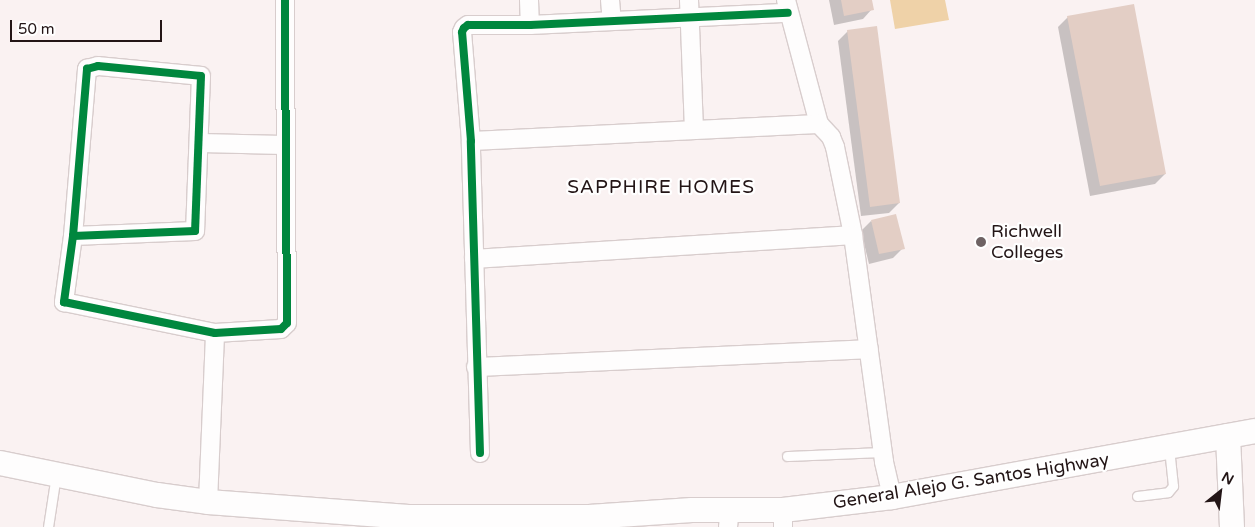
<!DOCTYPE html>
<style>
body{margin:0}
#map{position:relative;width:1255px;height:527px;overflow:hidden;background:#faf2f2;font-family:"Varela Round",sans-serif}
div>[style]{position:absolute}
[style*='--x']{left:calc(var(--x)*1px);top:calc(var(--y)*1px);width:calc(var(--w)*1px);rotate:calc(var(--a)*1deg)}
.green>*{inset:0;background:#efd2a8}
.shadow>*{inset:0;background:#0003}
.building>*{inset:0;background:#e3cec5}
.roads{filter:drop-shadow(1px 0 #d8cdcd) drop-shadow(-1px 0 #d8cdcd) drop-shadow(0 1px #d8cdcd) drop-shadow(0 -1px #d8cdcd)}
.service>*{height:9px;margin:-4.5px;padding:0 4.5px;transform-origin:4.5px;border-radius:4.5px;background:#fefdfd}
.minor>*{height:18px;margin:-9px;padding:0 9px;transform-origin:9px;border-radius:9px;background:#fefdfd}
.secondary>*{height:24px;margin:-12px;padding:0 12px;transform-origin:12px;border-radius:12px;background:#fefdfd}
.cycleway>*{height:8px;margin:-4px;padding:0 4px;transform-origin:4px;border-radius:4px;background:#00873e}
.dots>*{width:14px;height:14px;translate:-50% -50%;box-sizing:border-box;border:2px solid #fff;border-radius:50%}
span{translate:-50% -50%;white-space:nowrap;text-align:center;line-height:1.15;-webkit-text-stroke:4.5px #fff;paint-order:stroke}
.poi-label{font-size:18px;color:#231516}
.left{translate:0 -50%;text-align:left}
.street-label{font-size:18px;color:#231516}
.neighbourhood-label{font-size:19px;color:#231516;letter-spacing:1px}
.north{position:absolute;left:1195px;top:467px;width:50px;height:50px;-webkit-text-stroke:4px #fff;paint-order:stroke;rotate:29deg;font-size:14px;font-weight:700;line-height:20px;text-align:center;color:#231516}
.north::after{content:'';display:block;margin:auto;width:18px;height:22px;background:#231516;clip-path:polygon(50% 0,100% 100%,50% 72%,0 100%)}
.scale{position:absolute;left:10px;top:20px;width:152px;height:22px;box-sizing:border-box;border:2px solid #231516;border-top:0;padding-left:6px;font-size:15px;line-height:18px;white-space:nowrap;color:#231516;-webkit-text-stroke:4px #fff;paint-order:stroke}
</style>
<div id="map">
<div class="green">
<div style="clip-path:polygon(890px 0,945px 0,949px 20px,895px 29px)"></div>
</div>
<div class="shadow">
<div style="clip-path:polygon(829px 0,870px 0,872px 9px,863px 19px,834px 25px)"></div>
<div style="clip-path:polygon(1068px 17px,1165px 174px,1155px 184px,1090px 196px,1058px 27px)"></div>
<div style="clip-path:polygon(848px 31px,899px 203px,889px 213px,861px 216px,838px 41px)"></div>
<div style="clip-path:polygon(871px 221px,903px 248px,893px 258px,869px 264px,861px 231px)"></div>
</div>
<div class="building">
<div style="clip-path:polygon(841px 0,872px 0,874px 10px,844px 16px)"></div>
<div style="clip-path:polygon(1134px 4px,1166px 174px,1100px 186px,1067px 16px)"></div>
<div style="clip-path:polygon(877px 26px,900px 203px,870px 207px,847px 30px)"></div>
<div style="clip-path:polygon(896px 214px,905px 249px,879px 254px,871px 220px)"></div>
</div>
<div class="roads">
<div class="service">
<div style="--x:787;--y:456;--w:96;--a:-2.4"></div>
<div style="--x:1137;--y:496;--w:31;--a:-7"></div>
<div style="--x:1168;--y:492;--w:8;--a:-50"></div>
<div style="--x:1173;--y:486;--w:39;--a:-96"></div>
<div style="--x:48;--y:527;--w:53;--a:-81.3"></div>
</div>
<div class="minor">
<div style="--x:529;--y:0;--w:25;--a:88"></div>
<div style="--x:610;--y:0;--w:21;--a:85"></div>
<div style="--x:689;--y:0;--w:130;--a:87.8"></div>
<div style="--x:786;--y:0;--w:128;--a:75.1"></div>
<div style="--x:819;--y:124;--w:18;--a:47"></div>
<div style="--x:831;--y:137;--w:11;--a:68"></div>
<div style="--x:835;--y:147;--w:90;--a:78.4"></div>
<div style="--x:853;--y:235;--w:229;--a:82.2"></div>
<div style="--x:884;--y:462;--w:36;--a:77"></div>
<div style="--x:471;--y:141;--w:348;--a:-2.8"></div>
<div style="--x:200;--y:143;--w:84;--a:1.4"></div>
<div style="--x:73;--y:236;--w:168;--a:-85.2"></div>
<div style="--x:87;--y:69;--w:11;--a:-15"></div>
<div style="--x:98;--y:66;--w:103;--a:5.5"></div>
<div style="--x:201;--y:76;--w:155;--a:92.2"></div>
<div style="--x:195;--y:231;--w:122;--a:177.7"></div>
<div style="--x:73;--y:236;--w:67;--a:97.8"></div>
<div style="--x:64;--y:302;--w:154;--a:11.6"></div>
<div style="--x:215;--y:333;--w:66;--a:-3.5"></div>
<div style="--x:281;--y:329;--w:8;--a:-45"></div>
<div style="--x:287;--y:323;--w:323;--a:-90.4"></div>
<div style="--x:474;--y:259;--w:380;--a:-3.6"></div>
<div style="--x:476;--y:367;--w:393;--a:-2.6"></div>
<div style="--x:480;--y:453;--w:312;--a:-91.7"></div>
<div style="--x:471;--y:141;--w:109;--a:-94.7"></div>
<div style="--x:462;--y:32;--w:4;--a:-63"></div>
<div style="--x:464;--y:28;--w:5;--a:-37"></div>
<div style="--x:468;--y:25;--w:62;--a:0"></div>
<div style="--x:530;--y:25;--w:258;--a:-2.7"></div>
<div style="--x:208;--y:502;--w:169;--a:-87.6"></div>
<div style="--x:728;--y:527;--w:18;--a:-84"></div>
<div style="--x:783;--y:527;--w:17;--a:-90"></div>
</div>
<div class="secondary">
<div style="--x:1228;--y:436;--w:91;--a:87.5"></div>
<div style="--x:0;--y:463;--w:160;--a:11.5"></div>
<div style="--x:157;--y:495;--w:51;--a:7.8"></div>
<div style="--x:208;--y:502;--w:201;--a:4.3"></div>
<div style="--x:408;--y:517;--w:181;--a:0"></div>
<div style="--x:589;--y:517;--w:103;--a:-3.9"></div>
<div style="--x:692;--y:510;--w:91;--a:0"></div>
<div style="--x:783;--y:510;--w:110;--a:-6.8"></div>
<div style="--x:892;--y:497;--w:369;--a:-10.3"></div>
</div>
</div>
<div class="cycleway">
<div style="--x:73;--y:236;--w:168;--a:-85.2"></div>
<div style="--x:87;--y:69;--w:11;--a:-15"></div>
<div style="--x:98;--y:66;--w:103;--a:5.5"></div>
<div style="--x:201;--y:76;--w:155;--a:92.2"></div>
<div style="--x:195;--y:231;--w:122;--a:177.7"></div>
<div style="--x:73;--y:236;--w:67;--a:97.8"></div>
<div style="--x:64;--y:302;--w:154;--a:11.6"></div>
<div style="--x:215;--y:333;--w:66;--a:-3.5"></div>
<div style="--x:281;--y:329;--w:8;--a:-45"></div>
<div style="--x:287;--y:323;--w:323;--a:-90.4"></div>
<div style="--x:480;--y:453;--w:312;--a:-91.7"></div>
<div style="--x:471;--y:141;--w:109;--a:-94.7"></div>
<div style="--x:462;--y:32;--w:4;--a:-63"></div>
<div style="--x:464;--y:28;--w:5;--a:-37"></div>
<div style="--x:468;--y:25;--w:62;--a:0"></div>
<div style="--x:530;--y:25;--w:258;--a:-2.7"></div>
</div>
<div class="dots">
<div style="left:981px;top:242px;background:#6e6263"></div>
</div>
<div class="poi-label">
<span class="left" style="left:991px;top:242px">Richwell<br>Colleges</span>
</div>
<div class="street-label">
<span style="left:971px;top:481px;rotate:-9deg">General Alejo G. Santos Highway</span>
</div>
<div class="neighbourhood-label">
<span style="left:661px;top:188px">SAPPHIRE HOMES</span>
</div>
<div class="north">N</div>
<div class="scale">50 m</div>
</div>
